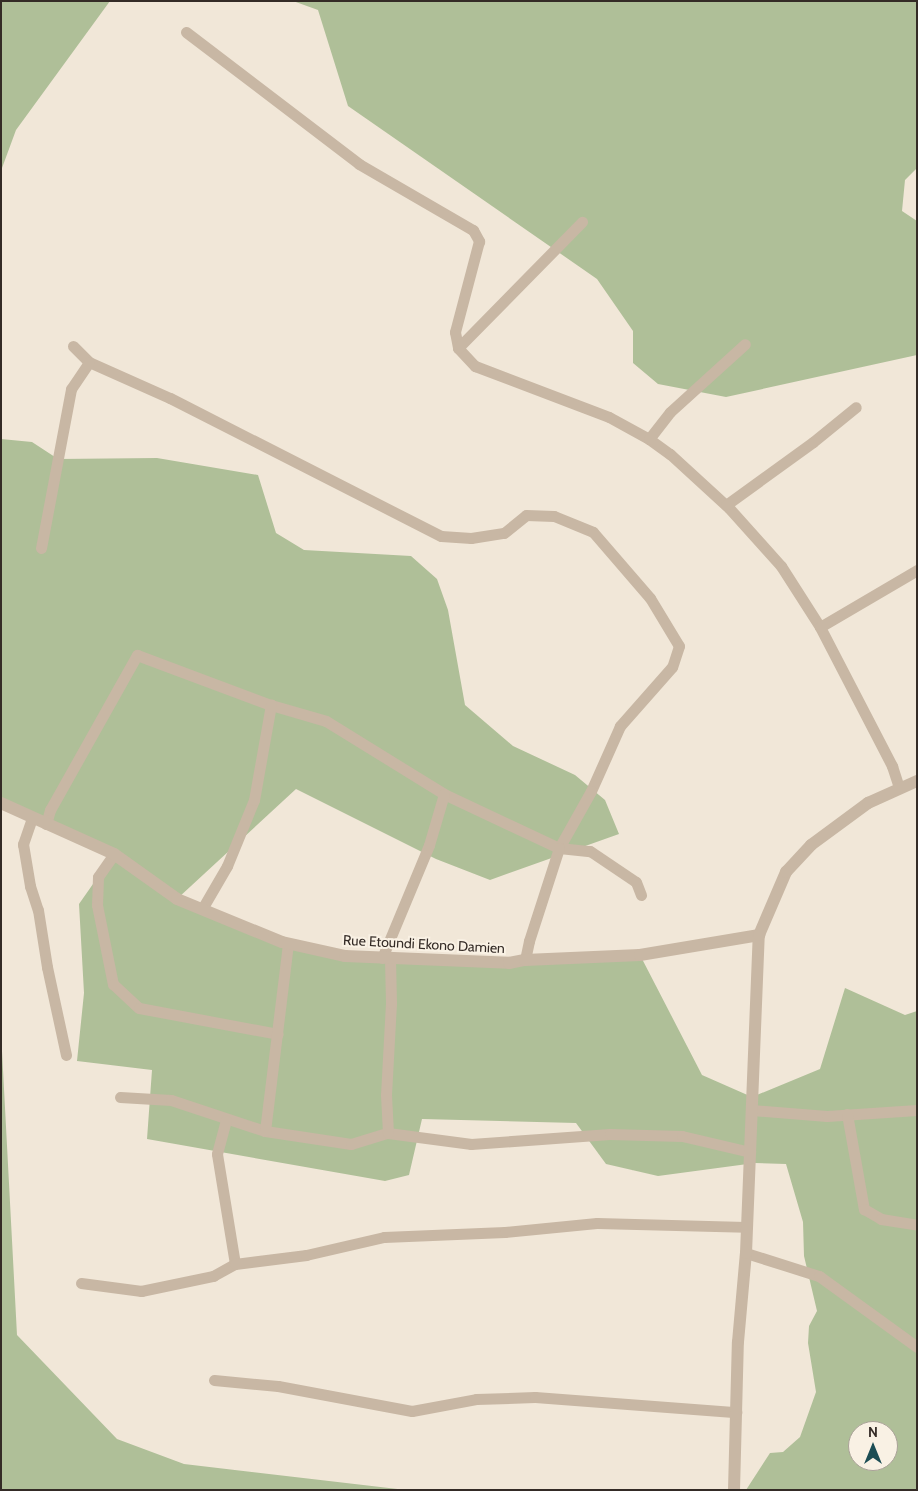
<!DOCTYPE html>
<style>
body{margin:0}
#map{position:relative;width:918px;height:1491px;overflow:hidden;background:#f1e7d8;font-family:Cabin,sans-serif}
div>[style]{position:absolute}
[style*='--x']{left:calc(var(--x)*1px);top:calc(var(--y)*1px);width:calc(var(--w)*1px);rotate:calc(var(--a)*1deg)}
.green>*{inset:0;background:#afbf98}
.minor>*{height:11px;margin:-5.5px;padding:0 5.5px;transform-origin:5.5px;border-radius:5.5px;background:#c8b7a4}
.tertiary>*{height:12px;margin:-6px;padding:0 6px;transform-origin:6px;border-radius:6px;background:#c8b7a4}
span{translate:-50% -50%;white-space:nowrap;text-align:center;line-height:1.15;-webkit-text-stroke:4px #f9f1e4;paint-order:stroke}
.street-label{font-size:14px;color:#342b26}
.frame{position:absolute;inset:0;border:2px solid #342b26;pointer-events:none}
.north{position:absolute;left:848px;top:1421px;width:50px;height:50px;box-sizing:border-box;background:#f9f1e4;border:1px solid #aaa298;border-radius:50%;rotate:0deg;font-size:14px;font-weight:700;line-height:20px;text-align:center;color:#342b26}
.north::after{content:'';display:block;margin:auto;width:18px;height:22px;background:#1c4d54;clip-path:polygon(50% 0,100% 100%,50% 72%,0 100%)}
</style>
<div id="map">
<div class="green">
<div style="clip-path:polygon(1px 1px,110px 1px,16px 130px,2px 168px,1px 177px)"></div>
<div style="clip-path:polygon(293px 1px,917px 1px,917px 168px,905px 180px,902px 211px,917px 221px,917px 355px,726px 397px,658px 384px,633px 363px,633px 331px,597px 279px,348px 106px,318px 10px)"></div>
<div style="clip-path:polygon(evenodd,1px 439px,32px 442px,58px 459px,157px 458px,258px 475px,276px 533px,304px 550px,411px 556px,437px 579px,448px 610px,465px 705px,513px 746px,575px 775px,605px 800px,619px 834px,490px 880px,436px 859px,296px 789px,178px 898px,282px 942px,345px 956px,509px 963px,640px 955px,702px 1075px,752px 1097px,820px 1069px,845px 988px,905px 1015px,917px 1011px,917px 1490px,746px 1490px,770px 1453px,783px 1452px,800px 1437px,816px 1392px,808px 1343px,809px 1326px,817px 1311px,804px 1256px,803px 1222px,786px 1164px,755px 1163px,658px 1176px,606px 1164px,576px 1123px,422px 1119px,409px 1175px,385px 1181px,147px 1139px,152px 1070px,77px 1061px,84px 993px,79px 904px,114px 854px,1px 807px,1px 439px,858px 1431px,888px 1431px,888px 1461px,858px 1461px,858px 1431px)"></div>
<div style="clip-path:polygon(1px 1032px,17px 1335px,117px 1439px,184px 1464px,406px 1490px,1px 1490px)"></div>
</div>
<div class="minor">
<div style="--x:186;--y:32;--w:218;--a:37.3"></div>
<div style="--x:359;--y:164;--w:132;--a:30.1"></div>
<div style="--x:473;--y:230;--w:13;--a:61"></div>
<div style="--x:479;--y:241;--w:94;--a:104.8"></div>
<div style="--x:455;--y:332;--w:16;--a:79"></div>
<div style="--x:458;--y:348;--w:25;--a:47"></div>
<div style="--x:475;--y:366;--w:143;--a:20.8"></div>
<div style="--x:609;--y:417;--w:46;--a:28.8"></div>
<div style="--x:649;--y:439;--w:26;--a:36"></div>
<div style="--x:670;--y:454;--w:80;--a:42.5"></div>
<div style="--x:729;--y:508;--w:78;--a:48.1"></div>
<div style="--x:781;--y:566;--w:72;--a:57.4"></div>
<div style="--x:820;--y:627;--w:157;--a:62.6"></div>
<div style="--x:892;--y:766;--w:23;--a:72"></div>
<div style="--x:73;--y:346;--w:23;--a:45"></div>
<div style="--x:89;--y:362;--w:89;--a:24"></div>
<div style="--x:170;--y:398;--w:304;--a:27"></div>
<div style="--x:441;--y:536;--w:30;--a:4"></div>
<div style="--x:471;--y:538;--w:33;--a:-9"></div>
<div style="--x:504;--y:533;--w:28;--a:-39"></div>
<div style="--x:526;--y:515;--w:28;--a:2"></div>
<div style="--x:554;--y:516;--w:42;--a:22.3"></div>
<div style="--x:593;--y:532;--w:87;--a:49.2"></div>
<div style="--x:650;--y:598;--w:56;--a:58.9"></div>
<div style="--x:679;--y:646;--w:22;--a:108"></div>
<div style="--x:672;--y:667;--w:79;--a:131.4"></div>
<div style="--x:620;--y:726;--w:71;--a:114"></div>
<div style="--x:591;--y:791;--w:65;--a:119.3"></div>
<div style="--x:559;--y:848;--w:31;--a:6"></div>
<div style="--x:590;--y:851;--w:55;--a:34"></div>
<div style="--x:636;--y:882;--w:14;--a:69"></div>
<div style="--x:458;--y:348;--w:177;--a:-45.5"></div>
<div style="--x:649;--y:439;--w:34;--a:-52"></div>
<div style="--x:670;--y:412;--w:101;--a:-42.2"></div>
<div style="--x:726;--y:505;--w:107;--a:-35.9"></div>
<div style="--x:813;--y:442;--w:55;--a:-39.1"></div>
<div style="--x:41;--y:548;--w:162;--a:-79.3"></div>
<div style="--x:71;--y:389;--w:32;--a:-56"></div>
<div style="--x:820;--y:627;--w:113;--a:-30.4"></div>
<div style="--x:32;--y:818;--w:28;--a:109"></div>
<div style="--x:23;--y:844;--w:43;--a:80.5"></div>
<div style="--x:30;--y:886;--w:25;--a:72"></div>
<div style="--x:38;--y:910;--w:58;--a:81"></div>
<div style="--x:47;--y:967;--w:90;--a:77.8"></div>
<div style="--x:46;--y:824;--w:15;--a:-74"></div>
<div style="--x:50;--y:810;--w:178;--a:-60.7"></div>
<div style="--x:137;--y:655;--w:143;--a:20.5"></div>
<div style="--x:271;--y:705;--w:57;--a:16.2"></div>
<div style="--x:326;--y:721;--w:139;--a:31.7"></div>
<div style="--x:444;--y:794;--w:127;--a:25.2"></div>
<div style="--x:559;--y:848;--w:98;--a:107.9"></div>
<div style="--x:529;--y:941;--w:19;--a:102"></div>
<div style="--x:114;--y:854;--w:28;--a:125"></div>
<div style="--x:98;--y:877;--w:28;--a:92"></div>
<div style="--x:97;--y:905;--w:81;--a:78.6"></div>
<div style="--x:113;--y:984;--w:35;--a:43"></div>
<div style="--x:139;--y:1008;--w:141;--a:10.6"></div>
<div style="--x:202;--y:909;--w:50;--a:-59.8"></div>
<div style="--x:227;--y:866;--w:71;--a:-67.8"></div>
<div style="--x:254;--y:800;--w:97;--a:-79.9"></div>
<div style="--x:382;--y:958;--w:122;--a:-67.4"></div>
<div style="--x:429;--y:845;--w:53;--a:-73.6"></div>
<div style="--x:120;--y:1097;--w:51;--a:3.4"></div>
<div style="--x:171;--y:1100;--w:99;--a:18.3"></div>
<div style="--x:265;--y:1131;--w:87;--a:8.6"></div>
<div style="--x:351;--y:1144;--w:39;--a:-17"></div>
<div style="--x:388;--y:1133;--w:84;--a:7.5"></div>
<div style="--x:471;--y:1144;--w:139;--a:-4.1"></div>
<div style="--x:610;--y:1134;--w:72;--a:1.6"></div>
<div style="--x:682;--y:1136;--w:70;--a:13.2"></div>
<div style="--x:752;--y:1110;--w:75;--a:4.6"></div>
<div style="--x:827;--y:1116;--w:90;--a:-3.8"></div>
<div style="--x:847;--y:1114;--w:97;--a:79.9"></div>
<div style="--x:864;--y:1209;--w:20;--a:30"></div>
<div style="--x:881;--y:1219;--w:36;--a:9"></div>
<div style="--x:226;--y:1120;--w:35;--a:105"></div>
<div style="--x:217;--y:1154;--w:111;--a:80.7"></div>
<div style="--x:265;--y:1131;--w:189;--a:-83"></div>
<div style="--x:388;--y:1133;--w:38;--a:-93"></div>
<div style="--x:386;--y:1095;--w:92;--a:-86.9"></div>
<div style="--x:391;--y:1003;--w:45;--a:-91.3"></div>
<div style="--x:746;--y:1253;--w:77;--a:17.5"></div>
<div style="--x:819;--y:1276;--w:121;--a:35.9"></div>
<div style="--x:81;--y:1283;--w:61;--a:7.6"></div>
<div style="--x:141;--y:1291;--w:74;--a:-11.8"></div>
<div style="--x:213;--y:1276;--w:25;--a:-29"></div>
<div style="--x:235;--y:1264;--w:72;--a:-7.2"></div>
<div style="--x:306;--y:1255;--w:80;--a:-13"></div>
<div style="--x:384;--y:1237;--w:121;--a:-2.4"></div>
<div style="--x:505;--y:1232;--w:92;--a:-5.6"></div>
<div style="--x:597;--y:1223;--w:148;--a:1.5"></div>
<div style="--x:214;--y:1380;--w:64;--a:5.4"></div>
<div style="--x:278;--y:1386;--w:136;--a:10.6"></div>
<div style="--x:412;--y:1411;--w:65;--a:-10.6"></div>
<div style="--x:476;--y:1399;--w:59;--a:-1.9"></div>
<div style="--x:535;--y:1397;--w:202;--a:4.3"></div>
</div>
<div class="tertiary">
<div style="--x:1;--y:803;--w:124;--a:24.3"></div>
<div style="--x:114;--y:854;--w:77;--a:35.5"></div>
<div style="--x:177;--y:899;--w:113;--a:22.3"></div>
<div style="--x:282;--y:942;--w:65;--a:12.5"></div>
<div style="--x:345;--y:956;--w:164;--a:2.4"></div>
<div style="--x:509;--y:963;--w:16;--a:-11"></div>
<div style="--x:525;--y:960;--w:115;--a:-2.5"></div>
<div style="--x:640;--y:955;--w:121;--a:-9.5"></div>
<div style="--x:734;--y:1490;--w:148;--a:-88.5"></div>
<div style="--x:738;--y:1342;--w:89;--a:-84.9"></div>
<div style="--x:746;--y:1253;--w:318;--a:-87.7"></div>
<div style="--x:759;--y:935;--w:69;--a:-66.8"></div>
<div style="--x:786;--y:872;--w:37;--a:-47"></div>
<div style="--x:811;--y:845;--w:71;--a:-36.4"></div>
<div style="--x:868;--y:803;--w:54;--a:-24.2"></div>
</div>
<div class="street-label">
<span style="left:424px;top:944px;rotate:3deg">Rue Etoundi Ekono Damien</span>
</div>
<div class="frame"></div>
<div class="north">N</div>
</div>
